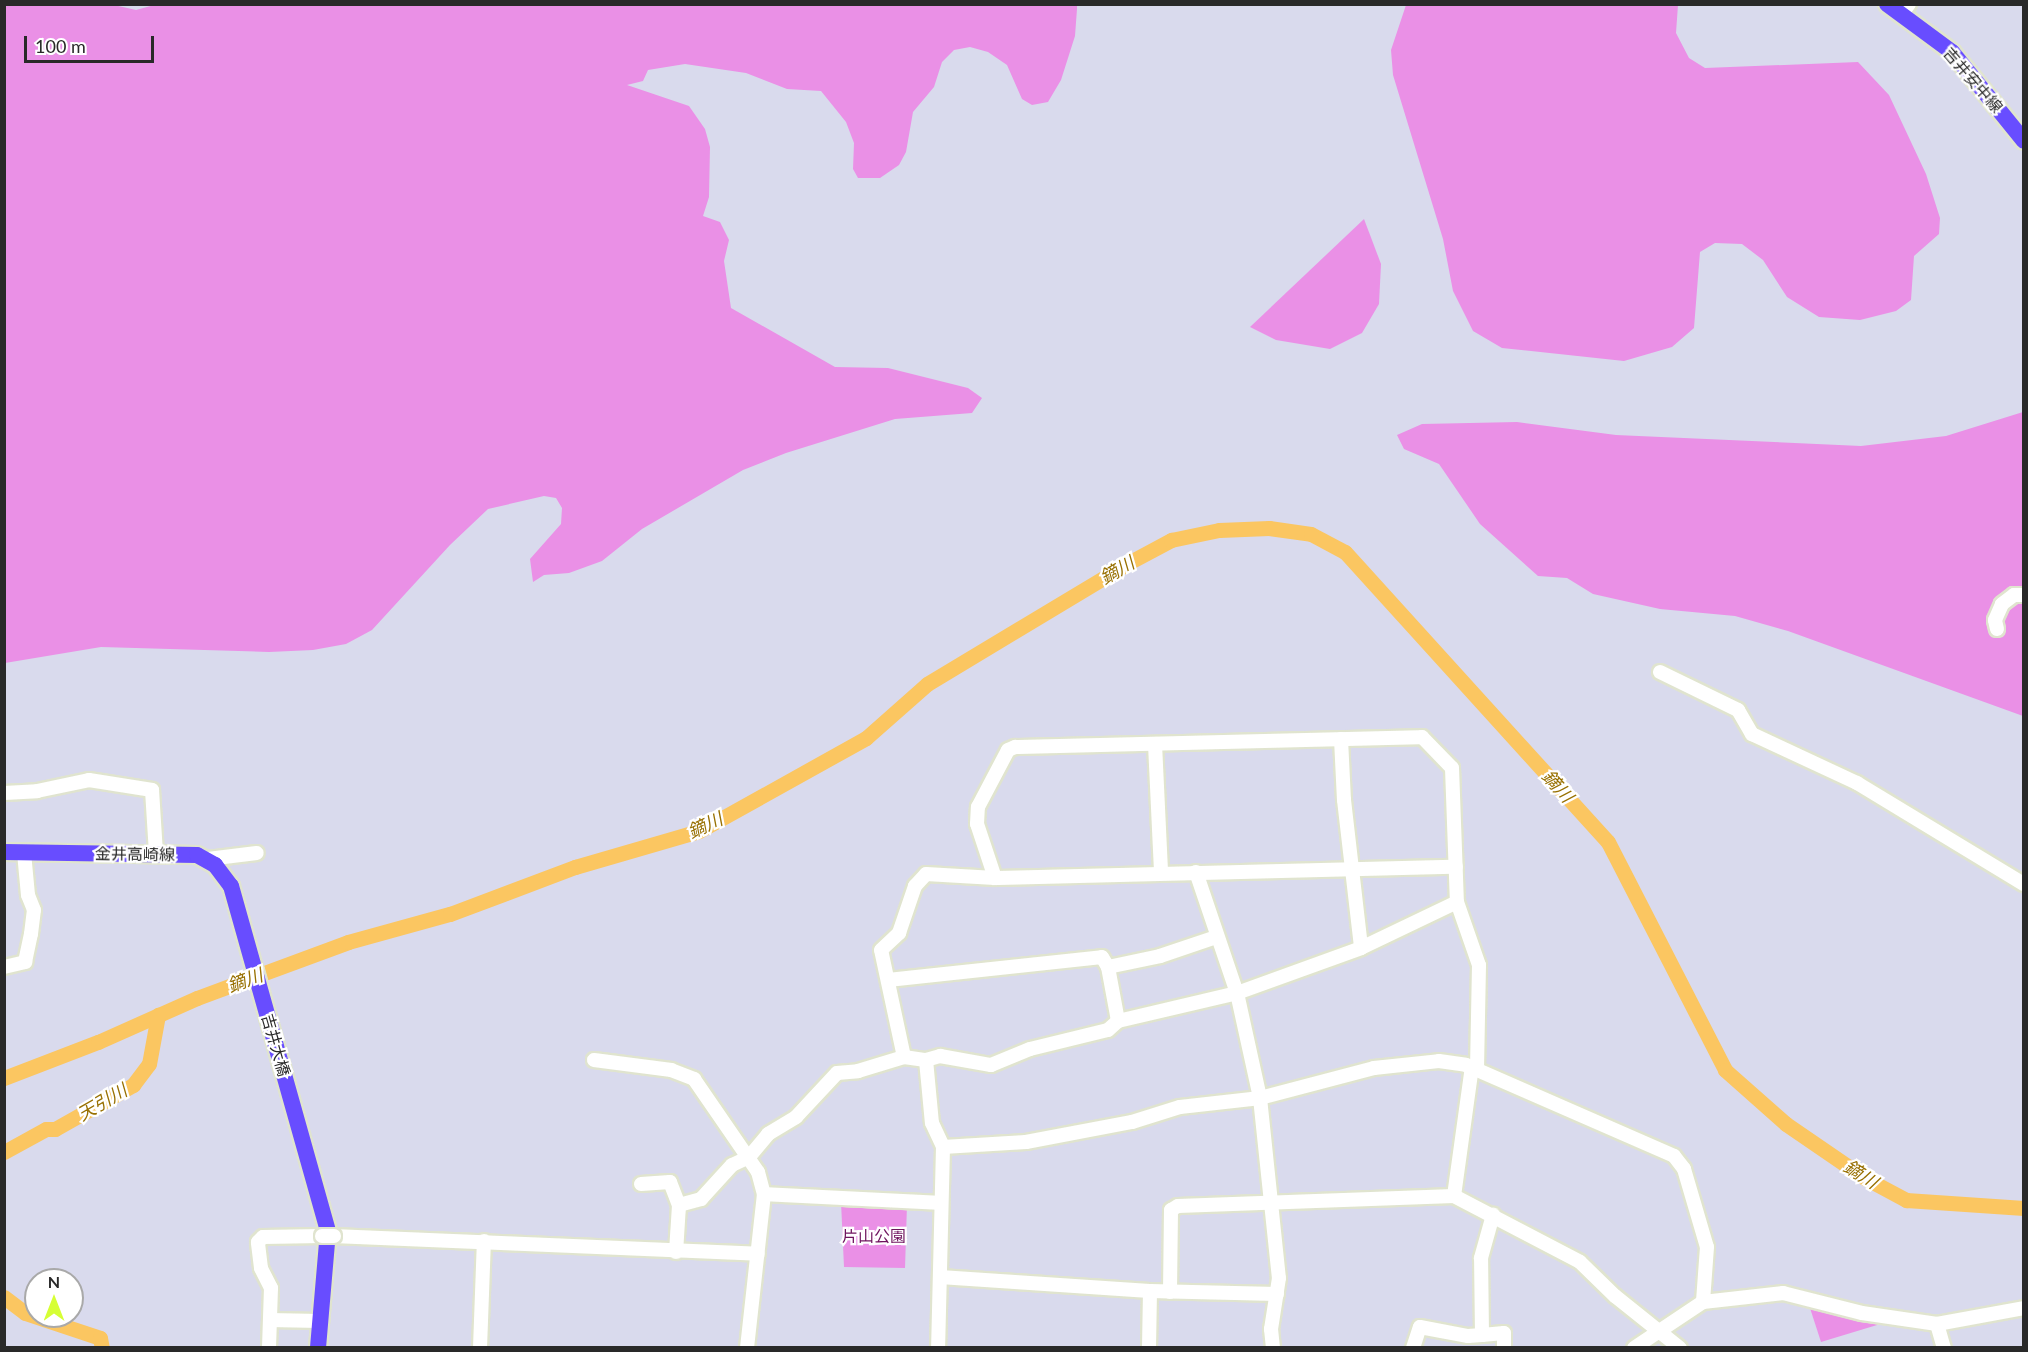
<!DOCTYPE html>
<meta charset="utf-8">
<style>
body{margin:0}
#map{position:relative;width:2028px;height:1352px;overflow:hidden;background:#d9daed;font-family:Lato,"Noto Sans JP",sans-serif}
div>[style]{position:absolute}
[style*='--x']{left:calc(var(--x)*1px);top:calc(var(--y)*1px);width:calc(var(--w)*1px);rotate:calc(var(--a)*1deg)}
.green>*{inset:0;background:#ea90e6}
.water>*{inset:0;background:#fbc661}
.river>*{height:15px;margin:-7.5px;padding:0 7.5px;transform-origin:7.5px;border-radius:7.5px;background:#fbc661}
.roads{filter:drop-shadow(2px 0 #e0e4cf) drop-shadow(-2px 0 #e0e4cf) drop-shadow(0 2px #e0e4cf) drop-shadow(0 -2px #e0e4cf)}
.minor>*{height:14px;margin:-7px;padding:0 7px;transform-origin:7px;border-radius:7px;background:#fff}
.major>*{height:16px;margin:-8px;padding:0 8px;transform-origin:8px;border-radius:8px;background:#684dff}
.bridges{filter:drop-shadow(2px 0 #e0e4cf) drop-shadow(-2px 0 #e0e4cf) drop-shadow(0 2px #e0e4cf) drop-shadow(0 -2px #e0e4cf)}
.minor-bridge>*{height:14px;margin:-7px;padding:0 7px;transform-origin:7px;border-radius:7px;background:#fff}
span{translate:-50% -50%;white-space:nowrap;text-align:center;line-height:1.15;-webkit-text-stroke:4.5px #fff;paint-order:stroke}
.street-label{font-size:16px;color:#292929}
.park-label{font-size:16px;color:#6e125d}
.water-label{font-size:18px;color:#987002;font-style:italic}
.frame{position:absolute;inset:0;border:6px solid #292929;pointer-events:none}
.north{position:absolute;left:24px;top:1268px;width:60px;height:60px;box-sizing:border-box;background:#fff;border:2px solid #a9a9a9;border-radius:50%;rotate:0deg;font-size:16px;font-weight:700;line-height:24px;text-align:center;color:#292929}
.north::after{content:'';display:block;margin:auto;width:21px;height:27px;background:#d6ff35;clip-path:polygon(50% 0,100% 100%,50% 72%,0 100%)}
.scale{position:absolute;left:24px;top:36px;width:130px;height:27px;box-sizing:border-box;border:3px solid #292929;border-top:0;padding-left:8px;font-size:18px;line-height:21px;white-space:nowrap;color:#292929;-webkit-text-stroke:4px #fff;paint-order:stroke}
</style>
<div id="map">
<div class="green">
<div style="clip-path:polygon(114px 5px,136px 10px,158px 4px,1077px 4px,1077px 9px,1075px 36px,1061px 80px,1048px 102px,1032px 105px,1022px 99px,1007px 65px,988px 52px,970px 47px,954px 50px,942px 62px,934px 87px,913px 112px,906px 152px,899px 165px,880px 178px,858px 178px,853px 169px,854px 143px,846px 122px,821px 91px,787px 89px,746px 73px,685px 64px,648px 70px,643px 81px,627px 85px,689px 106px,705px 129px,710px 147px,709px 197px,703px 216px,720px 222px,729px 240px,724px 261px,731px 308px,835px 367px,888px 368px,968px 388px,982px 398px,972px 413px,895px 419px,786px 453px,743px 470px,642px 529px,602px 561px,569px 573px,544px 575px,533px 582px,530px 559px,561px 524px,562px 508px,556px 498px,544px 496px,488px 509px,450px 545px,372px 630px,346px 644px,313px 650px,269px 652px,101px 647px,5px 663px,5px 5px)"></div>
<div style="clip-path:polygon(1678px 5px,1676px 33px,1689px 58px,1705px 68px,1858px 62px,1889px 95px,1926px 174px,1940px 218px,1939px 234px,1914px 256px,1911px 300px,1896px 311px,1860px 320px,1819px 317px,1787px 297px,1763px 260px,1742px 244px,1715px 243px,1700px 252px,1694px 328px,1672px 347px,1624px 361px,1502px 348px,1473px 331px,1453px 291px,1443px 239px,1393px 75px,1391px 50px,1406px 5px)"></div>
<div style="clip-path:polygon(1364px 219px,1381px 264px,1379px 304px,1362px 333px,1330px 349px,1276px 340px,1250px 327px)"></div>
<div style="clip-path:polygon(2023px 412px,2023px 716px,1788px 631px,1735px 616px,1660px 609px,1593px 594px,1567px 578px,1538px 576px,1480px 524px,1439px 464px,1404px 449px,1397px 435px,1422px 424px,1517px 422px,1616px 435px,1861px 446px,1946px 436px)"></div>
<div style="clip-path:polygon(841px 1202px,907px 1204px,905px 1268px,844px 1267px)"></div>
<div style="clip-path:polygon(1809px 1305px,1887px 1322px,1821px 1342px)"></div>
</div>
<div class="water">
<div style="clip-path:polygon(2023px 1202px,2023px 1212px,1957px 1207px)"></div>
</div>
<div class="river">
<div style="--x:4;--y:1078;--w:101;--a:-21"></div>
<div style="--x:98;--y:1042;--w:108;--a:-24"></div>
<div style="--x:197;--y:998;--w:161;--a:-20.3"></div>
<div style="--x:348;--y:942;--w:106;--a:-15.4"></div>
<div style="--x:450;--y:914;--w:134;--a:-20.6"></div>
<div style="--x:575;--y:867;--w:129;--a:-16.2"></div>
<div style="--x:699;--y:831;--w:191;--a:-29.1"></div>
<div style="--x:866;--y:738;--w:81;--a:-41.5"></div>
<div style="--x:927;--y:684;--w:237;--a:-31"></div>
<div style="--x:1130;--y:562;--w:47;--a:-28.2"></div>
<div style="--x:1171;--y:540;--w:49;--a:-11.8"></div>
<div style="--x:1219;--y:530;--w:50;--a:-2.3"></div>
<div style="--x:1269;--y:528;--w:42;--a:8.1"></div>
<div style="--x:1311;--y:534;--w:38;--a:28"></div>
<div style="--x:1345;--y:552;--w:391;--a:47.8"></div>
<div style="--x:1608;--y:842;--w:256;--a:62.8"></div>
<div style="--x:1725;--y:1070;--w:81;--a:41.5"></div>
<div style="--x:1786;--y:1124;--w:96;--a:34.4"></div>
<div style="--x:1865;--y:1178;--w:47;--a:28.2"></div>
<div style="--x:1906;--y:1200;--w:118;--a:3.9"></div>
<div style="--x:4;--y:1152;--w:48;--a:-28.7"></div>
<div style="--x:46;--y:1129;--w:9;--a:0"></div>
<div style="--x:55;--y:1129;--w:90;--a:-29.4"></div>
<div style="--x:133;--y:1085;--w:26;--a:-53"></div>
<div style="--x:149;--y:1064;--w:50;--a:-79.6"></div>
<div style="--x:4;--y:1297;--w:26;--a:37"></div>
<div style="--x:25;--y:1313;--w:79;--a:18.4"></div>
<div style="--x:100;--y:1338;--w:10;--a:79"></div>
</div>
<div class="roads">
<div class="minor">
<div style="--x:1901;--y:15;--w:14;--a:-54"></div>
<div style="--x:1997;--y:629;--w:9;--a:-103"></div>
<div style="--x:1995;--y:620;--w:17;--a:-66"></div>
<div style="--x:2002;--y:604;--w:15;--a:-37"></div>
<div style="--x:2014;--y:595;--w:10;--a:0"></div>
<div style="--x:1660;--y:672;--w:87;--a:26"></div>
<div style="--x:1738;--y:710;--w:28;--a:60"></div>
<div style="--x:1752;--y:734;--w:116;--a:25"></div>
<div style="--x:1857;--y:783;--w:195;--a:31.2"></div>
<div style="--x:1341;--y:739;--w:61;--a:87.2"></div>
<div style="--x:1344;--y:800;--w:149;--a:83.4"></div>
<div style="--x:1155;--y:744;--w:128;--a:87.3"></div>
<div style="--x:4;--y:793;--w:33;--a:-3"></div>
<div style="--x:37;--y:791;--w:53;--a:-11.9"></div>
<div style="--x:89;--y:780;--w:64;--a:9"></div>
<div style="--x:152;--y:790;--w:63;--a:86.4"></div>
<div style="--x:208;--y:859;--w:49;--a:-7"></div>
<div style="--x:1196;--y:872;--w:128;--a:71.3"></div>
<div style="--x:1237;--y:993;--w:107;--a:77.6"></div>
<div style="--x:1260;--y:1098;--w:181;--a:84"></div>
<div style="--x:1279;--y:1278;--w:52;--a:98.9"></div>
<div style="--x:1271;--y:1329;--w:19;--a:84"></div>
<div style="--x:995;--y:878;--w:57;--a:-108.4"></div>
<div style="--x:977;--y:824;--w:17;--a:-87"></div>
<div style="--x:978;--y:807;--w:64;--a:-62.2"></div>
<div style="--x:1008;--y:750;--w:8;--a:-23"></div>
<div style="--x:1015;--y:747;--w:407;--a:-1.4"></div>
<div style="--x:1422;--y:737;--w:43;--a:45.9"></div>
<div style="--x:1452;--y:768;--w:134;--a:87.9"></div>
<div style="--x:1457;--y:902;--w:67;--a:70.8"></div>
<div style="--x:1479;--y:965;--w:103;--a:91.1"></div>
<div style="--x:4;--y:967;--w:22;--a:-13"></div>
<div style="--x:25;--y:962;--w:29;--a:-78"></div>
<div style="--x:31;--y:934;--w:24;--a:-83"></div>
<div style="--x:34;--y:910;--w:16;--a:-112"></div>
<div style="--x:28;--y:895;--w:42;--a:-95.4"></div>
<div style="--x:1108;--y:967;--w:55;--a:79.5"></div>
<div style="--x:888;--y:980;--w:215;--a:-6.1"></div>
<div style="--x:1102;--y:957;--w:12;--a:59"></div>
<div style="--x:1108;--y:967;--w:53;--a:-11.9"></div>
<div style="--x:1160;--y:956;--w:59;--a:-18.7"></div>
<div style="--x:904;--y:1057;--w:109;--a:-102.1"></div>
<div style="--x:881;--y:950;--w:25;--a:-43"></div>
<div style="--x:899;--y:933;--w:50;--a:-71.2"></div>
<div style="--x:915;--y:886;--w:16;--a:-47"></div>
<div style="--x:926;--y:874;--w:69;--a:3.3"></div>
<div style="--x:995;--y:878;--w:461;--a:-1.4"></div>
<div style="--x:594;--y:1060;--w:78;--a:7.4"></div>
<div style="--x:671;--y:1070;--w:25;--a:21"></div>
<div style="--x:694;--y:1079;--w:113;--a:55.5"></div>
<div style="--x:758;--y:1172;--w:23;--a:75"></div>
<div style="--x:764;--y:1194;--w:155;--a:96.3"></div>
<div style="--x:926;--y:1060;--w:63;--a:84.6"></div>
<div style="--x:932;--y:1123;--w:26;--a:65"></div>
<div style="--x:943;--y:1147;--w:201;--a:91.4"></div>
<div style="--x:943;--y:1147;--w:83;--a:-3.4"></div>
<div style="--x:1026;--y:1142;--w:108;--a:-10.7"></div>
<div style="--x:1132;--y:1122;--w:50;--a:-17.4"></div>
<div style="--x:1180;--y:1107;--w:81;--a:-6.4"></div>
<div style="--x:1260;--y:1098;--w:118;--a:-14.7"></div>
<div style="--x:1374;--y:1068;--w:65;--a:-6.1"></div>
<div style="--x:1439;--y:1061;--w:27;--a:8"></div>
<div style="--x:1466;--y:1065;--w:227;--a:23.6"></div>
<div style="--x:1674;--y:1156;--w:16;--a:52"></div>
<div style="--x:1684;--y:1169;--w:81;--a:73.6"></div>
<div style="--x:1707;--y:1247;--w:55;--a:94.2"></div>
<div style="--x:641;--y:1184;--w:29;--a:-4"></div>
<div style="--x:670;--y:1182;--w:25;--a:69"></div>
<div style="--x:679;--y:1205;--w:23;--a:-15"></div>
<div style="--x:701;--y:1199;--w:46;--a:-47.6"></div>
<div style="--x:732;--y:1165;--w:19;--a:-25"></div>
<div style="--x:749;--y:1157;--w:30;--a:-50"></div>
<div style="--x:768;--y:1134;--w:33;--a:-31"></div>
<div style="--x:796;--y:1117;--w:60;--a:-47"></div>
<div style="--x:837;--y:1073;--w:21;--a:-5"></div>
<div style="--x:858;--y:1071;--w:48;--a:-16.9"></div>
<div style="--x:904;--y:1057;--w:22;--a:8"></div>
<div style="--x:926;--y:1060;--w:15;--a:-16"></div>
<div style="--x:940;--y:1056;--w:52;--a:10"></div>
<div style="--x:991;--y:1065;--w:42;--a:-22.3"></div>
<div style="--x:1030;--y:1049;--w:80;--a:-13.7"></div>
<div style="--x:1108;--y:1030;--w:13;--a:-42"></div>
<div style="--x:1118;--y:1021;--w:122;--a:-13.2"></div>
<div style="--x:1237;--y:993;--w:132;--a:-19.9"></div>
<div style="--x:1361;--y:948;--w:106;--a:-25.6"></div>
<div style="--x:764;--y:1194;--w:177;--a:2.9"></div>
<div style="--x:1454;--y:1196;--w:130;--a:-82.1"></div>
<div style="--x:334;--y:1236;--w:424;--a:2.4"></div>
<div style="--x:676;--y:1252;--w:47;--a:-86.3"></div>
<div style="--x:940;--y:1277;--w:210;--a:3.8"></div>
<div style="--x:1150;--y:1291;--w:127;--a:1.4"></div>
<div style="--x:1170;--y:1292;--w:82;--a:-89.3"></div>
<div style="--x:1171;--y:1210;--w:8;--a:-30"></div>
<div style="--x:1178;--y:1206;--w:276;--a:-2.1"></div>
<div style="--x:1454;--y:1196;--w:142;--a:27.6"></div>
<div style="--x:1580;--y:1262;--w:49;--a:44.2"></div>
<div style="--x:1615;--y:1296;--w:83;--a:38.7"></div>
<div style="--x:270;--y:1320;--w:50;--a:1.1"></div>
<div style="--x:1937;--y:1324;--w:25;--a:74"></div>
<div style="--x:1482;--y:1335;--w:22;--a:-5"></div>
<div style="--x:1504;--y:1333;--w:15;--a:90"></div>
<div style="--x:269;--y:1348;--w:60;--a:-88.1"></div>
<div style="--x:271;--y:1288;--w:22;--a:-117"></div>
<div style="--x:261;--y:1268;--w:26;--a:-97"></div>
<div style="--x:258;--y:1242;--w:7;--a:-45"></div>
<div style="--x:263;--y:1237;--w:59;--a:-1"></div>
<div style="--x:480;--y:1348;--w:107;--a:-87.9"></div>
<div style="--x:1149;--y:1348;--w:57;--a:-89"></div>
<div style="--x:1413;--y:1348;--w:22;--a:-72"></div>
<div style="--x:1420;--y:1327;--w:49;--a:10.6"></div>
<div style="--x:1468;--y:1336;--w:14;--a:-4"></div>
<div style="--x:1482;--y:1335;--w:77;--a:-90.7"></div>
<div style="--x:1481;--y:1258;--w:45;--a:-74.4"></div>
<div style="--x:1634;--y:1348;--w:83;--a:-33.7"></div>
<div style="--x:1703;--y:1302;--w:81;--a:-6.4"></div>
<div style="--x:1783;--y:1293;--w:81;--a:14.2"></div>
<div style="--x:1862;--y:1313;--w:76;--a:8.3"></div>
<div style="--x:1937;--y:1324;--w:88;--a:-10.4"></div>
</div>
<div class="major">
<div style="--x:1887;--y:4;--w:81;--a:36.4"></div>
<div style="--x:1952;--y:52;--w:114;--a:51"></div>
<div style="--x:4;--y:852;--w:193;--a:0.9"></div>
<div style="--x:197;--y:855;--w:21;--a:29"></div>
<div style="--x:215;--y:865;--w:26;--a:53"></div>
<div style="--x:231;--y:886;--w:358;--a:74.3"></div>
<div style="--x:328;--y:1231;--w:117;--a:94.9"></div>
</div>
</div>
<div class="bridges">
<div class="minor-bridge">
<div style="--x:322;--y:1236;--w:12;--a:0"></div>
</div>
</div>
<div class="street-label">
<span style="left:1973px;top:80px;rotate:49deg">吉井安中線</span>
<span style="left:135px;top:854px;rotate:1deg">金井高崎線</span>
<span style="left:276px;top:1045px;rotate:74deg">吉井大橋</span>
</div>
<div class="park-label">
<span style="left:874px;top:1236px">片山公園</span>
</div>
<div class="water-label">
<span style="left:1117px;top:570px;rotate:-30deg">鏑川</span>
<span style="left:1558px;top:786px;rotate:48deg">鏑川</span>
<span style="left:705px;top:825px;rotate:-25deg">鏑川</span>
<span style="left:245px;top:980px;rotate:-20deg">鏑川</span>
<span style="left:102px;top:1102px;rotate:-30deg">天引川</span>
<span style="left:1861px;top:1174px;rotate:32deg">鏑川</span>
</div>
<div class="frame"></div>
<div class="north">N</div>
<div class="scale">100 m</div>
</div>
